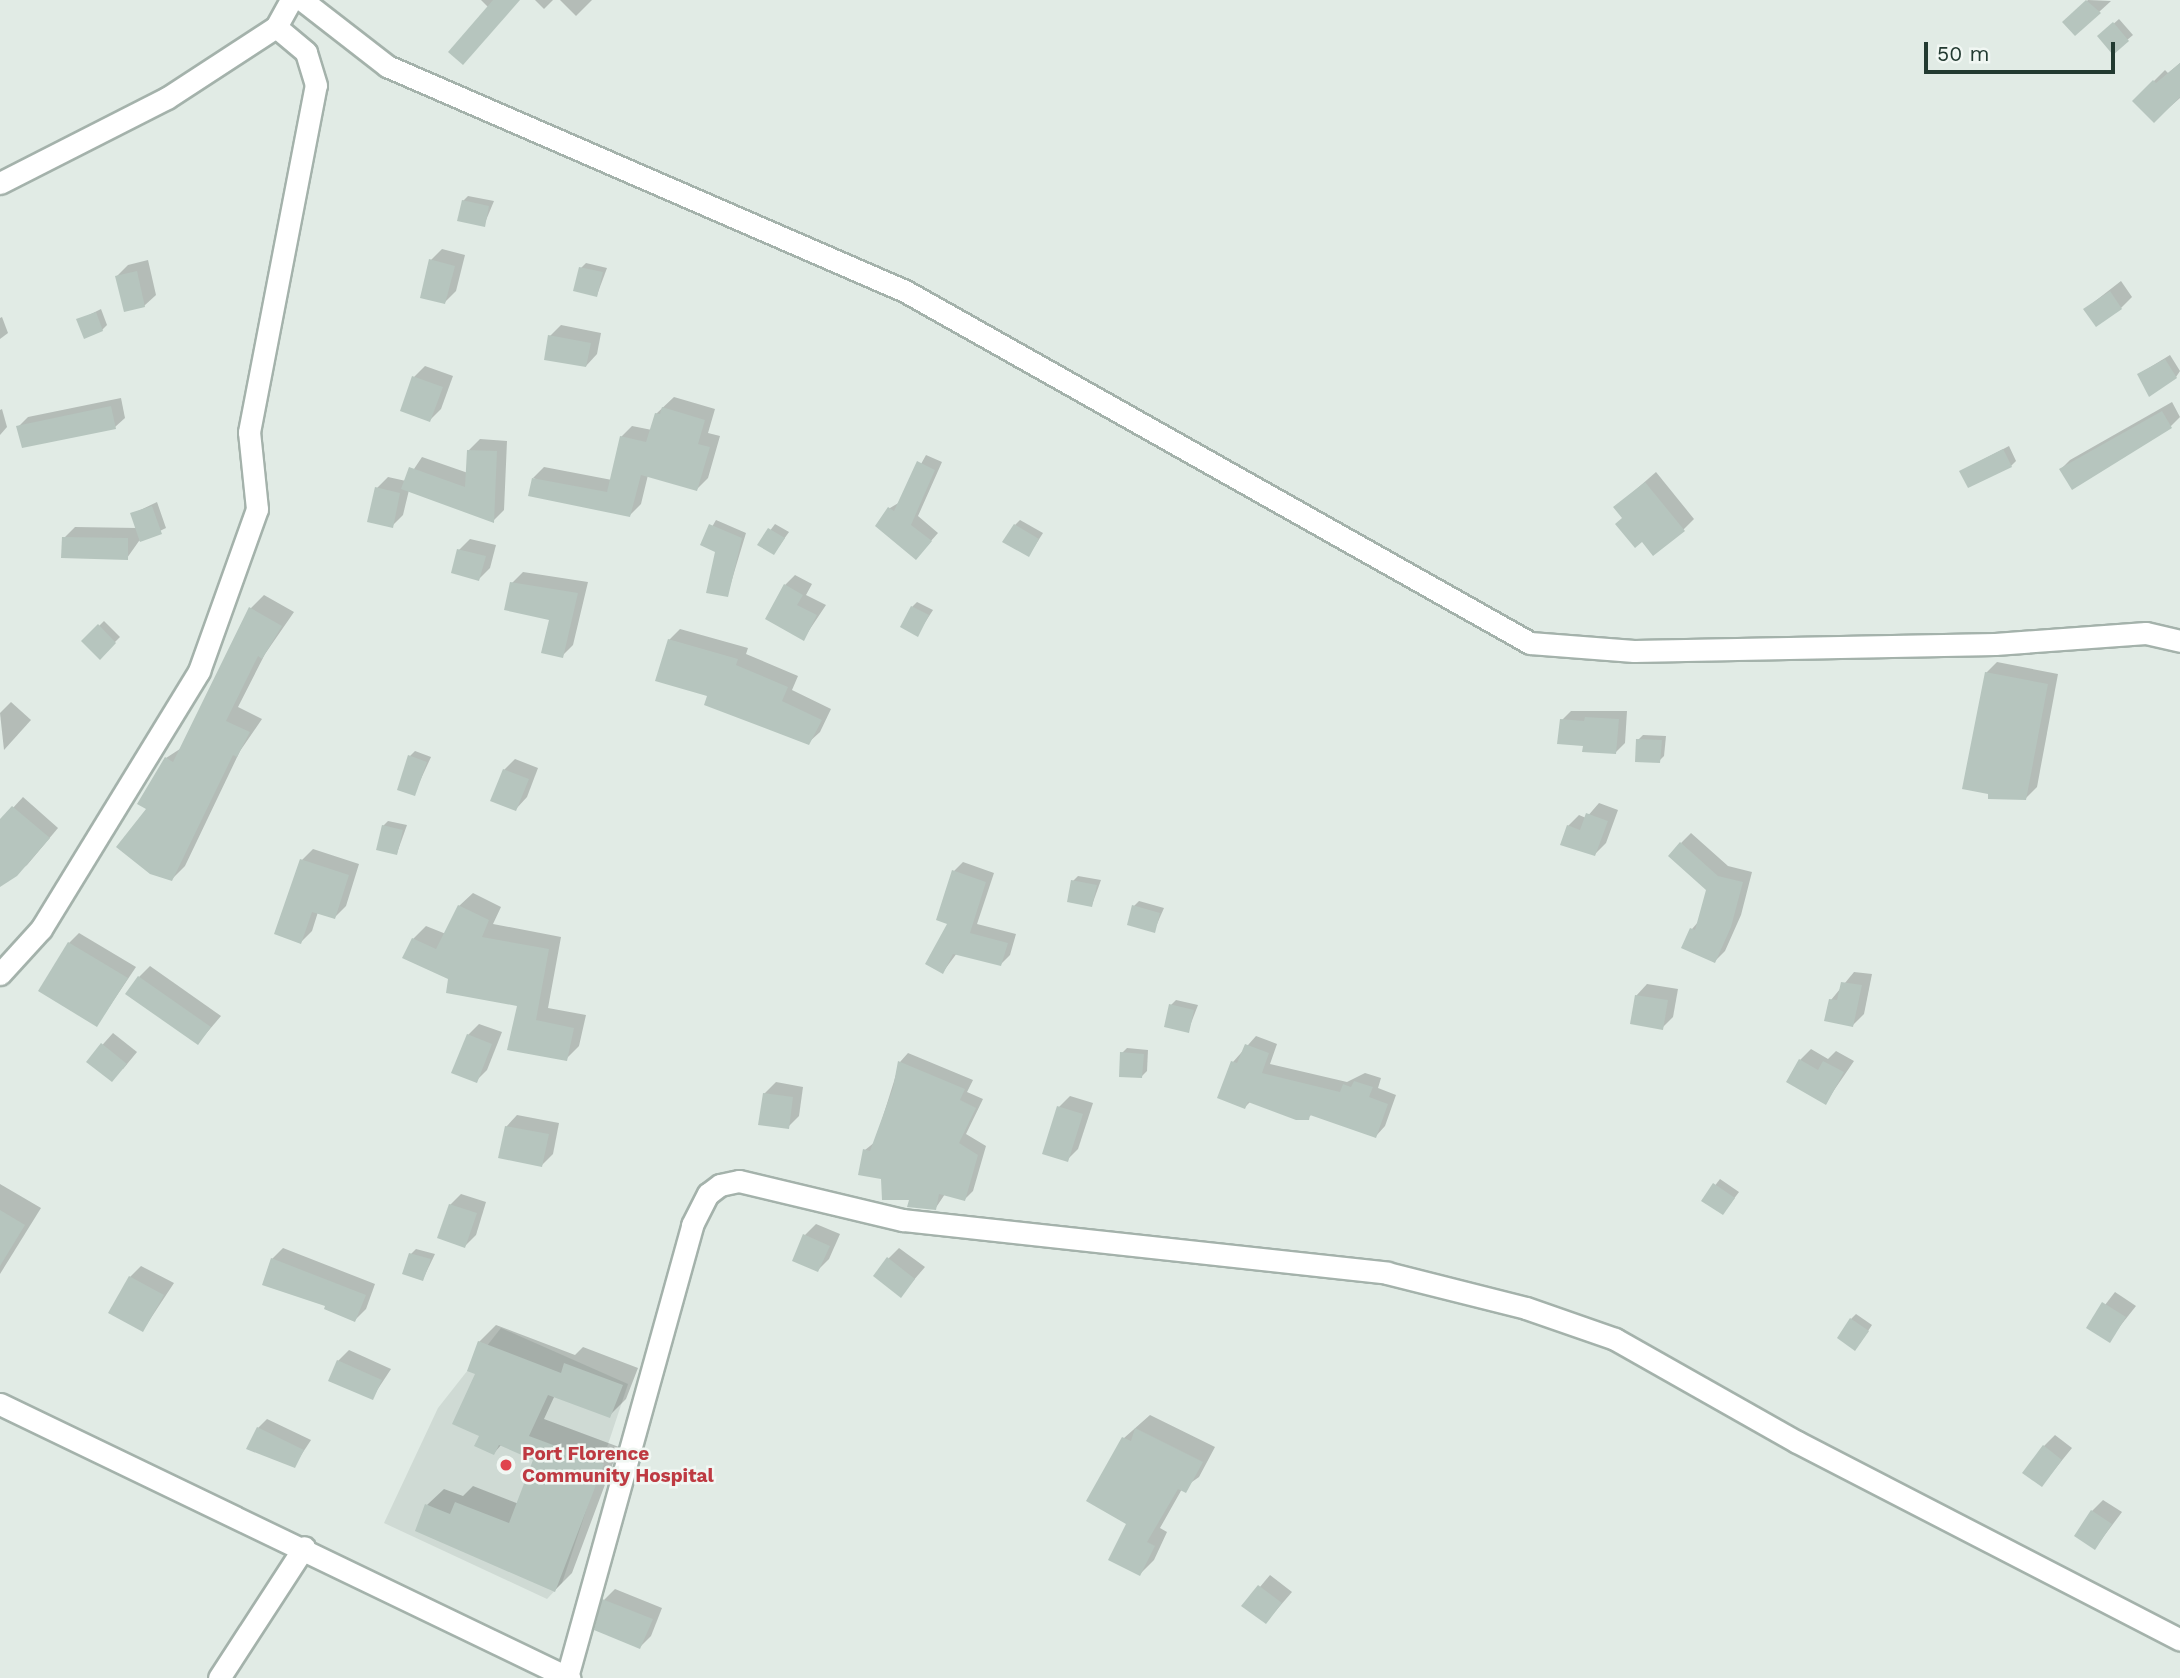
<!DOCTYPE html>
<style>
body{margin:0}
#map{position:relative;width:2180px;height:1678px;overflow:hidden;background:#e1ebe5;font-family:"Work Sans",sans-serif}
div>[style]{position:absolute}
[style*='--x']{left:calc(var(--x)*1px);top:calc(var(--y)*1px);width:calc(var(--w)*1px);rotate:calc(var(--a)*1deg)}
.built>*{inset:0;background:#cfdad4}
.shadow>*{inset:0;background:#0003}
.building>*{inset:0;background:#b6c5be}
.roads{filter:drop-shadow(2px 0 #a4b2ab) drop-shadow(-2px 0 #a4b2ab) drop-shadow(0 2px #a4b2ab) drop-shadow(0 -2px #a4b2ab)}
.street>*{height:21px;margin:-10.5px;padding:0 10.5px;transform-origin:10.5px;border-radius:10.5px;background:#fff}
.dots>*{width:19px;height:19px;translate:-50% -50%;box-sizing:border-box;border:4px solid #f1f7f3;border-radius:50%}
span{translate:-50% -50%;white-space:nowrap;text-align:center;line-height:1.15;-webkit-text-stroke:5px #f1f7f3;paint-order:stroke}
.health-label{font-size:19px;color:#be3a42;font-weight:700}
.left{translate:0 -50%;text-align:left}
.scale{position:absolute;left:1924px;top:42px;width:191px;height:32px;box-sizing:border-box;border:4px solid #223a31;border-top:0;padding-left:9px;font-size:21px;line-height:24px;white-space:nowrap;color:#223a31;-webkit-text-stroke:5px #f1f7f3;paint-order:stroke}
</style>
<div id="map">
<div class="built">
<div style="clip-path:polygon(501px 1328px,628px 1384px,562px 1583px,547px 1599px,384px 1523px,438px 1408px)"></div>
</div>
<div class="shadow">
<div style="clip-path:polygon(481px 0,519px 0,489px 8px)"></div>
<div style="clip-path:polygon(535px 0,553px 0,544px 9px)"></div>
<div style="clip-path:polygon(560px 0,592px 0,576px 16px)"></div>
<div style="clip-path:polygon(2088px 0,2111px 1px,2075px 34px,2064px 22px)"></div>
<div style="clip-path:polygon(2119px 19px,2133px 35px,2113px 52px,2100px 36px)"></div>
<div style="clip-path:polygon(2180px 63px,2180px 98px,2154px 121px,2134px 101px,2165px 70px,2168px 73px)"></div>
<div style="clip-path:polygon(468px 196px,494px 201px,484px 225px,463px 201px)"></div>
<div style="clip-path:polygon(442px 249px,465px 255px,456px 291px,445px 302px,431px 260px)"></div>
<div style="clip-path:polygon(148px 260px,156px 295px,144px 306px,117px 276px,128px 265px)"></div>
<div style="clip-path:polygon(586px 263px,607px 268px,597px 295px,581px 268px)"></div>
<div style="clip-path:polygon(2121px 281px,2132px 297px,2121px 308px,2085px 309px)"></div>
<div style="clip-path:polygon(101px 309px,107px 325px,102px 330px,79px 320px)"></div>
<div style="clip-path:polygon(2px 317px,8px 333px,0 339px,0 318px)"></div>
<div style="clip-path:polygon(561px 325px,601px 333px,597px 354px,586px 366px,550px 336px)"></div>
<div style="clip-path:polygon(2170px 355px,2180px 371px,2176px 377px,2139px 374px)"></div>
<div style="clip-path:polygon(425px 366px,453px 376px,441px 409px,430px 420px,414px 377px)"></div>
<div style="clip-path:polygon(674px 397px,715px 409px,708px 433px,720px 436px,708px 478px,697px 489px,648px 475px,641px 504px,630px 515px,533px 478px,544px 467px,612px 480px,621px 437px,632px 426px,652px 430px,656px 414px)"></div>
<div style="clip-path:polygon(121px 398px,125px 418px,115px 427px,18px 427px,28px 417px)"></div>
<div style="clip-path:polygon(2172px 402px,2180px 417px,2171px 426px,2072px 487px,2061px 469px,2070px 460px)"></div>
<div style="clip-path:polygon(2px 409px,7px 427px,0 435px,0 410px)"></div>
<div style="clip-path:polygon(480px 439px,507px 441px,504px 510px,493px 521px,409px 490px,403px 515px,392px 526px,377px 488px,388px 477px,406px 481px,422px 457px,468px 473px,469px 450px)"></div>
<div style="clip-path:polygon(2009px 446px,2016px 461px,2011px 466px,1961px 471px)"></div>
<div style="clip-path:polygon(926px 455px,942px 462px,918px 516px,938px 533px,923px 550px,877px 525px,890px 508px,900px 502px)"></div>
<div style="clip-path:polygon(1656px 472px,1694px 519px,1683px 530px,1624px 518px,1616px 507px)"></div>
<div style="clip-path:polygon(157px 502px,166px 528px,139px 541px,127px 558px,64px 538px,75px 527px,137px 528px,132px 514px)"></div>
<div style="clip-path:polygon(716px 520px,746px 533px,727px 596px,717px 551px,702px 544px)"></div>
<div style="clip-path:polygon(1020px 520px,1043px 533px,1029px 555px,1015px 525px)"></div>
<div style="clip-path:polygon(775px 524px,789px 532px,774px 553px,760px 544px)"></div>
<div style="clip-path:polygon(470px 539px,496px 545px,490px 568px,479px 579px,459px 550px)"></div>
<div style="clip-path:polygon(523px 572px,588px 582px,573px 645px,562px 656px,551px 618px,512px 583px)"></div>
<div style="clip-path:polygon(795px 575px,812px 584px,806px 595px,826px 605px,804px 638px,785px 585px)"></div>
<div style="clip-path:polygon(264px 595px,294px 612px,265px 654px,238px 707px,262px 719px,240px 751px,185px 866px,172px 879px,149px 809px,166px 758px,183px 747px,251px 608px)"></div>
<div style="clip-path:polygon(917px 602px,933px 610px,917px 635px,912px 607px)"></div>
<div style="clip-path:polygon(104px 621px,120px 637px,100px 657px,84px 641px)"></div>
<div style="clip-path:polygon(680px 629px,748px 648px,746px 654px,798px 676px,792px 690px,831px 709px,820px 732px,808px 743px,709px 695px,669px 640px)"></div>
<div style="clip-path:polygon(1997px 662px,2058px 674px,2037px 787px,2026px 798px,1986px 673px)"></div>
<div style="clip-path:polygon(11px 702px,31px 720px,4px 750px,0 713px)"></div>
<div style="clip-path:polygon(1571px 711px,1627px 711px,1625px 743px,1616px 752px,1584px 745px,1562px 720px)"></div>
<div style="clip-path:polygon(1643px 735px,1666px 736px,1664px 756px,1659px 761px,1638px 740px)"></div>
<div style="clip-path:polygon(415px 751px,431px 757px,414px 794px,410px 756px)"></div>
<div style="clip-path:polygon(515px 759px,538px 768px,527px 797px,516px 809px,504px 770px)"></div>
<div style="clip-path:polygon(23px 797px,58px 828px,27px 865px,0 885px,0 822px)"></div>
<div style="clip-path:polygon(1599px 803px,1618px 810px,1606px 843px,1595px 854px,1568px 826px,1579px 815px,1586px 818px)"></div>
<div style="clip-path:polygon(388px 821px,407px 825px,397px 853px,383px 826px)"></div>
<div style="clip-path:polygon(1691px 833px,1728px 866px,1752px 872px,1741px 915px,1725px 951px,1715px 961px,1692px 929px,1699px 921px,1708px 890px,1681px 843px)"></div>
<div style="clip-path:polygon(313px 849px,359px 864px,346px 906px,335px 917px,318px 912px,312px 931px,301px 942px,302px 860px)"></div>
<div style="clip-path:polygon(963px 862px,994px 873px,977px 924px,1016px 934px,1010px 955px,1001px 964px,957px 953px,943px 972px,954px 871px)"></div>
<div style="clip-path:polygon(1078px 876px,1101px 880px,1092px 905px,1073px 881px)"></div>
<div style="clip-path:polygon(473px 893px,501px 907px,493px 924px,561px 937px,548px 1008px,586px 1015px,579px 1046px,566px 1059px,519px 1004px,450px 978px,413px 939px,426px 926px,446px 934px,459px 906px)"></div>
<div style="clip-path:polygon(1139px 901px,1164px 908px,1154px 931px,1134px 906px)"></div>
<div style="clip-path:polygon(79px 933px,136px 967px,97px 1025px,69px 943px)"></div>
<div style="clip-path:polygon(150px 966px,221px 1016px,198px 1043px,139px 977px)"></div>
<div style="clip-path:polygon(1854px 972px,1872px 974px,1864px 1014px,1853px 1025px,1831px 1000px)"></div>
<div style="clip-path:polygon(1647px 984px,1678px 989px,1673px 1017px,1662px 1028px,1636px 996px)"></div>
<div style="clip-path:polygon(1176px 1000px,1198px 1005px,1188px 1031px,1171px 1005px)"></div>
<div style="clip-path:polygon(479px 1024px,502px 1032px,487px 1070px,476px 1081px,468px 1035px)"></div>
<div style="clip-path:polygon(113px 1033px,137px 1052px,123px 1069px,88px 1061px)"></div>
<div style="clip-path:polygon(1256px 1036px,1277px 1044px,1270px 1064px,1347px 1082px,1365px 1073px,1381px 1078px,1378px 1088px,1396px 1095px,1385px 1126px,1376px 1136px,1312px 1114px,1308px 1118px,1251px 1101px,1245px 1107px,1233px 1062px)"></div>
<div style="clip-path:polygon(1127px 1048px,1148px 1050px,1147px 1071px,1142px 1076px,1122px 1053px)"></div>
<div style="clip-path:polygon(1811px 1049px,1828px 1059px,1836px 1051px,1854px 1061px,1826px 1102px,1800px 1060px)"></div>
<div style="clip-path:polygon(908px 1053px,973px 1080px,967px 1092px,983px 1099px,966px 1134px,986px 1146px,973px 1191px,965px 1199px,945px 1194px,935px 1209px,911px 1198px,883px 1177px,865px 1150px,875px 1142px,900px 1062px)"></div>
<div style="clip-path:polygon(776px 1082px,803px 1087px,799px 1116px,788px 1127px,764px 1094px)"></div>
<div style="clip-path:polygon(1070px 1096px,1093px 1103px,1078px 1149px,1067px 1160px,1059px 1107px)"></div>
<div style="clip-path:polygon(517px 1115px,559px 1123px,553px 1154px,542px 1165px,506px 1127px)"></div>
<div style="clip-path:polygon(1720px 1179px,1739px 1192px,1727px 1208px,1704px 1200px)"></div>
<div style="clip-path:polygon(0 1184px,41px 1208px,0 1274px)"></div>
<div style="clip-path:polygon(461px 1194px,486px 1202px,476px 1235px,465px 1246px,450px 1205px)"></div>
<div style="clip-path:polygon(816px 1224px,840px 1234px,829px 1259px,818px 1270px,805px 1235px)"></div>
<div style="clip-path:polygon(283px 1248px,375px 1284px,366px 1309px,355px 1320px,327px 1305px,272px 1259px)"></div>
<div style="clip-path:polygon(899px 1248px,925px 1267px,901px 1295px,888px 1259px)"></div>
<div style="clip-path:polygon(416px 1249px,435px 1254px,423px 1279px,411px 1254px)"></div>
<div style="clip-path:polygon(141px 1266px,174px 1283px,143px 1330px,130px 1277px)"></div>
<div style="clip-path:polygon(2115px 1292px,2136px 1306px,2109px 1340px,2088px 1327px)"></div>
<div style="clip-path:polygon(1856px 1314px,1872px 1325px,1860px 1343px,1851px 1319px)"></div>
<div style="clip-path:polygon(496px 1325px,575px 1355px,583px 1347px,638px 1368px,626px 1399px,609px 1416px,555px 1395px,544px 1419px,619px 1447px,572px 1573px,555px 1590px,427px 1505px,444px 1489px,463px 1496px,473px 1486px,519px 1504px,535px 1459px,502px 1444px,494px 1453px,481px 1435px,479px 1342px)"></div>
<div style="clip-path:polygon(349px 1350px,391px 1369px,372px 1398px,338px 1361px)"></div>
<div style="clip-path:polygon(1150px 1415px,1215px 1447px,1199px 1477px,1182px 1489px,1160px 1528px,1167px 1532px,1154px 1560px,1140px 1574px,1129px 1523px,1124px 1438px)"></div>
<div style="clip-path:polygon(267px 1419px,311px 1440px,294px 1466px,258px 1428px)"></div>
<div style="clip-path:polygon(2055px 1435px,2072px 1448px,2042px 1485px,2044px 1446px)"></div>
<div style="clip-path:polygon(2103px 1500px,2122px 1512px,2095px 1548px,2092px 1511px)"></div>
<div style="clip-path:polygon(1270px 1575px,1292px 1592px,1266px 1622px,1244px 1606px)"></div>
<div style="clip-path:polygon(615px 1589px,662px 1608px,651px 1636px,640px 1647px,604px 1600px)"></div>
</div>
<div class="building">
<div style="clip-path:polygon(493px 0,520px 0,463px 65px,448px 52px)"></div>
<div style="clip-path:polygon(2086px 0,2101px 13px,2075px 36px,2062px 22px)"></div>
<div style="clip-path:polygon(2113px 22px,2129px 41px,2113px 55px,2097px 36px)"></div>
<div style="clip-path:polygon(2180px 63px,2180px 97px,2154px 123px,2132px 101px,2153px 80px,2156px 83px)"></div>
<div style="clip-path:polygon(462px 200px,489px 206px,485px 227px,457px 221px)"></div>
<div style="clip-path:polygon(429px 259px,455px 266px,445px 304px,420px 298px)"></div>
<div style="clip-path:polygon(579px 267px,603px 272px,597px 297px,573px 291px)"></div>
<div style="clip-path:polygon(137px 271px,145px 307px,124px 312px,115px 276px)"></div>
<div style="clip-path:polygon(2110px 291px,2122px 309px,2096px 327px,2083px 309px)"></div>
<div style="clip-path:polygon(96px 312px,103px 331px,84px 339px,76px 319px)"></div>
<div style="clip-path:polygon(548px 335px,591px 343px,586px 367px,544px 360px)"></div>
<div style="clip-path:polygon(2165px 359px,2177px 378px,2149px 397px,2137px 374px)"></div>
<div style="clip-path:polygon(412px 376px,443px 387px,430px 422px,400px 411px)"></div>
<div style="clip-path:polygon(111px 406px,116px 429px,22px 448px,16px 426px)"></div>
<div style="clip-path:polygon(662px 407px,705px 420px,698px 444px,710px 447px,697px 491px,641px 475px,630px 517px,528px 496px,532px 478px,607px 492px,620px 436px,646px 442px,655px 413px,660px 414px)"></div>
<div style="clip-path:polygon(2162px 411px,2172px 428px,2072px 490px,2059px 469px)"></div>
<div style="clip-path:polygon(2003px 449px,2012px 467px,1968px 488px,1959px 471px)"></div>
<div style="clip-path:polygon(467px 450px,497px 451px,494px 523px,401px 489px,409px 467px,465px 487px)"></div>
<div style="clip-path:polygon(917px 461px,935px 470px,911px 525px,932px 541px,916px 560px,875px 526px,888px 507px,894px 511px)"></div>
<div style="clip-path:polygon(1645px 482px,1685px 531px,1653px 556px,1642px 542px,1635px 548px,1615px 524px,1622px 518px,1613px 507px)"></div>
<div style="clip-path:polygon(375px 487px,400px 493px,393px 528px,367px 522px)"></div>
<div style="clip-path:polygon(152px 506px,162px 534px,140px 542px,130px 513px)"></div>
<div style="clip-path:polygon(709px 524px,742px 538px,728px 597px,706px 593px,715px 552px,700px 545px)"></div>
<div style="clip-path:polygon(1014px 524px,1039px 539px,1029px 557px,1002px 542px)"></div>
<div style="clip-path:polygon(768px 528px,785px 538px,774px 555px,757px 545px)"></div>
<div style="clip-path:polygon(62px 537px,128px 538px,128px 560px,61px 558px)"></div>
<div style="clip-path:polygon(457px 549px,486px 556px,479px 581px,451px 573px)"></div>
<div style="clip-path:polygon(510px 582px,578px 593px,563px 658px,541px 653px,549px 620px,504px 610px)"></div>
<div style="clip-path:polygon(784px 584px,803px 595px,797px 605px,817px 615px,804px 641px,765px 619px)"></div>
<div style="clip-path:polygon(911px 606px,929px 615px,918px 637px,900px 627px)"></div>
<div style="clip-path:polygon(249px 607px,282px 626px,262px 659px,258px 656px,226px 721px,250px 732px,237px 757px,233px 755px,172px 881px,150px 874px,116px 847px,146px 809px,137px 804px,165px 757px,173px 762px)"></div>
<div style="clip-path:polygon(98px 624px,116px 643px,100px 660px,81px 641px)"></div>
<div style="clip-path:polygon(668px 639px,738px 659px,736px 665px,788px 687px,782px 701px,822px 720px,809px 745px,704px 705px,707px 696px,655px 681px)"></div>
<div style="clip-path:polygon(1985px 672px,2048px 684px,2026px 800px,1988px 799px,1988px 794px,1962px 789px)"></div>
<div style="clip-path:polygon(1585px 717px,1619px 719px,1616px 754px,1582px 752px,1583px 746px,1557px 744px,1560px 719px,1584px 721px)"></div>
<div style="clip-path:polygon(1636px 739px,1662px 740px,1660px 763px,1635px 762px)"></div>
<div style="clip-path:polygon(408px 755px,427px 762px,415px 796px,397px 790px)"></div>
<div style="clip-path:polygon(503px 769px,529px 779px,516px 811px,490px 801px)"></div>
<div style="clip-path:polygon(12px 806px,50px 838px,17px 876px,0 887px,0 819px)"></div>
<div style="clip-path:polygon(1586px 813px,1608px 821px,1595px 856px,1560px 845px,1567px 825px,1580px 830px)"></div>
<div style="clip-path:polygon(382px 825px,403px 830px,397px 855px,376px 850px)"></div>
<div style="clip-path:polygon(1680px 842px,1718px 876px,1743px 882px,1731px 927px,1715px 963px,1681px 948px,1690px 928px,1695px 930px,1706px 890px,1668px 856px)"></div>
<div style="clip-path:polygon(300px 859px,349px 875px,335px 919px,312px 912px,301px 944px,274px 934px)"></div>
<div style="clip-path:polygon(952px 870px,986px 882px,970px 933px,1008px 943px,1001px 966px,953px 954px,943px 974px,925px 964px,947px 924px,936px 920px)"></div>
<div style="clip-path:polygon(1071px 880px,1097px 885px,1092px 907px,1067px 902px)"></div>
<div style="clip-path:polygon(458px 905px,489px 920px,482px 937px,549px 949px,536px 1020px,574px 1028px,567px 1061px,507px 1050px,517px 1006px,446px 993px,448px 979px,402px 958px,412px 938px,436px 949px)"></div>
<div style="clip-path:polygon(1132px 905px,1160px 913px,1155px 933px,1127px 925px)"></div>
<div style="clip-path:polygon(68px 942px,128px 978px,97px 1027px,38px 991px)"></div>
<div style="clip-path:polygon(138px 976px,211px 1027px,198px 1045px,125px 994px)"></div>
<div style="clip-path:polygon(1841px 982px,1862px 985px,1853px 1027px,1824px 1021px,1829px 999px,1837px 1000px)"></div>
<div style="clip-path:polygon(1635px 995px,1668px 1000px,1663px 1030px,1630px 1024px)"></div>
<div style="clip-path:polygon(1169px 1004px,1194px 1010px,1189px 1033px,1164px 1027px)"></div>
<div style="clip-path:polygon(467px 1034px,492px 1044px,477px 1083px,451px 1073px)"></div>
<div style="clip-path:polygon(101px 1043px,127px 1064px,112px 1082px,86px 1062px)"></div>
<div style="clip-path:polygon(1245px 1044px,1269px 1053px,1262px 1073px,1340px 1092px,1343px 1084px,1351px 1087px,1354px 1081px,1373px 1087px,1369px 1097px,1388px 1104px,1376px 1138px,1310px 1115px,1309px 1120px,1296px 1120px,1248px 1102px,1245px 1109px,1217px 1098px,1231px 1061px,1237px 1063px)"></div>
<div style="clip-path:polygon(1120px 1052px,1144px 1054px,1142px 1078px,1119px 1077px)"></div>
<div style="clip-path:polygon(1799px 1059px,1818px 1070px,1823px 1061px,1844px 1072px,1826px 1105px,1786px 1082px)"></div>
<div style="clip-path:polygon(898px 1061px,965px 1089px,960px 1100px,976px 1108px,959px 1143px,978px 1155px,965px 1201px,939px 1194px,936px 1210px,907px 1207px,909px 1200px,882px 1200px,881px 1179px,858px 1175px,863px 1149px,870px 1151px,893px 1088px)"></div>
<div style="clip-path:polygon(763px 1093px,793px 1097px,789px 1129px,758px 1125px)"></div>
<div style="clip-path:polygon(1057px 1106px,1083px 1114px,1068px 1162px,1042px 1154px)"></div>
<div style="clip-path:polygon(505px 1126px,549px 1134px,542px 1167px,498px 1158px)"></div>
<div style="clip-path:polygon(1713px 1183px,1735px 1198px,1723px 1215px,1701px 1201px)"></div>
<div style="clip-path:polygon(449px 1204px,477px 1213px,465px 1248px,437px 1238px)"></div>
<div style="clip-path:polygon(0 1210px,25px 1225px,0 1266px)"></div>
<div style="clip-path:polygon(803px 1234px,830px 1246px,818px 1272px,792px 1261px)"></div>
<div style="clip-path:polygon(409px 1253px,431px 1259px,423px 1281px,402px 1274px)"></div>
<div style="clip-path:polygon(887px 1257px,915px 1279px,901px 1298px,873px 1276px)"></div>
<div style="clip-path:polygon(271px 1258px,366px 1295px,355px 1322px,324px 1309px,325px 1306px,262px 1285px)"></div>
<div style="clip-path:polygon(129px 1276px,164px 1295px,143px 1332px,108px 1313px)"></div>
<div style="clip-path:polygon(2102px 1302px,2126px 1317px,2110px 1343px,2086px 1328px)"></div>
<div style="clip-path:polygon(1850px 1318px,1869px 1331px,1855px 1351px,1837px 1338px)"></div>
<div style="clip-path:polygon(478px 1341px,561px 1373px,564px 1363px,623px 1385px,610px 1418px,548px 1395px,529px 1436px,604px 1464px,555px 1592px,415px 1531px,425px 1504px,450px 1514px,455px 1502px,509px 1523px,533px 1460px,499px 1445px,494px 1455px,474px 1446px,479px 1436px,452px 1424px,475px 1374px,467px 1371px)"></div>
<div style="clip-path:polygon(337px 1360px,382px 1380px,373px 1400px,328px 1381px)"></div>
<div style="clip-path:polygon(257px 1427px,304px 1450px,295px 1468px,246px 1449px)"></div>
<div style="clip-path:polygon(1135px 1428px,1203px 1462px,1186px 1493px,1178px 1489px,1147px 1542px,1155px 1546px,1140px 1576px,1108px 1560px,1126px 1524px,1086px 1501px,1122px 1437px,1131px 1441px)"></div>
<div style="clip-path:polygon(2043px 1445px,2062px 1460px,2042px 1487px,2022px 1473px)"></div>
<div style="clip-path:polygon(2091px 1510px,2112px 1524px,2095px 1550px,2074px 1536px)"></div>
<div style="clip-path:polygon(1258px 1585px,1282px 1603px,1266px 1624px,1241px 1606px)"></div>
<div style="clip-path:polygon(602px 1599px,653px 1619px,640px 1649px,594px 1630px)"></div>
</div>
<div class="roads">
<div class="street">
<div style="--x:302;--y:0;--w:108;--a:37.8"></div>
<div style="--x:387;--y:66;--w:565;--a:23.48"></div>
<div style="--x:905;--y:291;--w:717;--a:29.39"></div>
<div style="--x:1530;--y:643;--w:104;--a:4.4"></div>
<div style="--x:1634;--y:651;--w:361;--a:-1.1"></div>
<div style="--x:1995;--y:644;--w:151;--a:-4.2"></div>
<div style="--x:2146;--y:633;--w:35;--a:13"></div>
<div style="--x:0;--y:183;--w:187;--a:-27"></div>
<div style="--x:167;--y:98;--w:130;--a:-33.1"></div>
<div style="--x:0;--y:974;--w:61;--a:-47.7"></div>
<div style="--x:41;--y:929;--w:303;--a:-58.5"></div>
<div style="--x:199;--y:671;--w:172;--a:-70.3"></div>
<div style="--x:257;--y:509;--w:77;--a:-95.9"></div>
<div style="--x:249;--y:432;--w:353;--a:-79.1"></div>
<div style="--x:316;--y:85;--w:34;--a:-107"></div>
<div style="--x:306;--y:52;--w:39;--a:-140"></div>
<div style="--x:276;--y:27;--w:31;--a:-61"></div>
<div style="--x:0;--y:1404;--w:632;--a:25.71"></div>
<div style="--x:567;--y:1677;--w:469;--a:-74.5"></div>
<div style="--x:692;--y:1225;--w:35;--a:-63"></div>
<div style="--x:708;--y:1194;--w:15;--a:-37"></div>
<div style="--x:720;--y:1185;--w:19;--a:-12"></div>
<div style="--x:739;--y:1181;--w:169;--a:13.4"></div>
<div style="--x:903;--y:1220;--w:487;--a:6.2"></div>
<div style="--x:1387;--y:1273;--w:143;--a:14.1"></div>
<div style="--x:1526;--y:1308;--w:94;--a:19.2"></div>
<div style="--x:1615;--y:1339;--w:209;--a:29.5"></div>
<div style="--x:1797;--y:1442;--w:431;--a:27.3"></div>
<div style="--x:219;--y:1678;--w:156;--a:-57"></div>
</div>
</div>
<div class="dots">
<div style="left:506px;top:1465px;background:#e0444e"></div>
</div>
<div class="health-label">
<span class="left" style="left:522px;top:1465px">Port Florence<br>Community Hospital</span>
</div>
<div class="scale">50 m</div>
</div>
